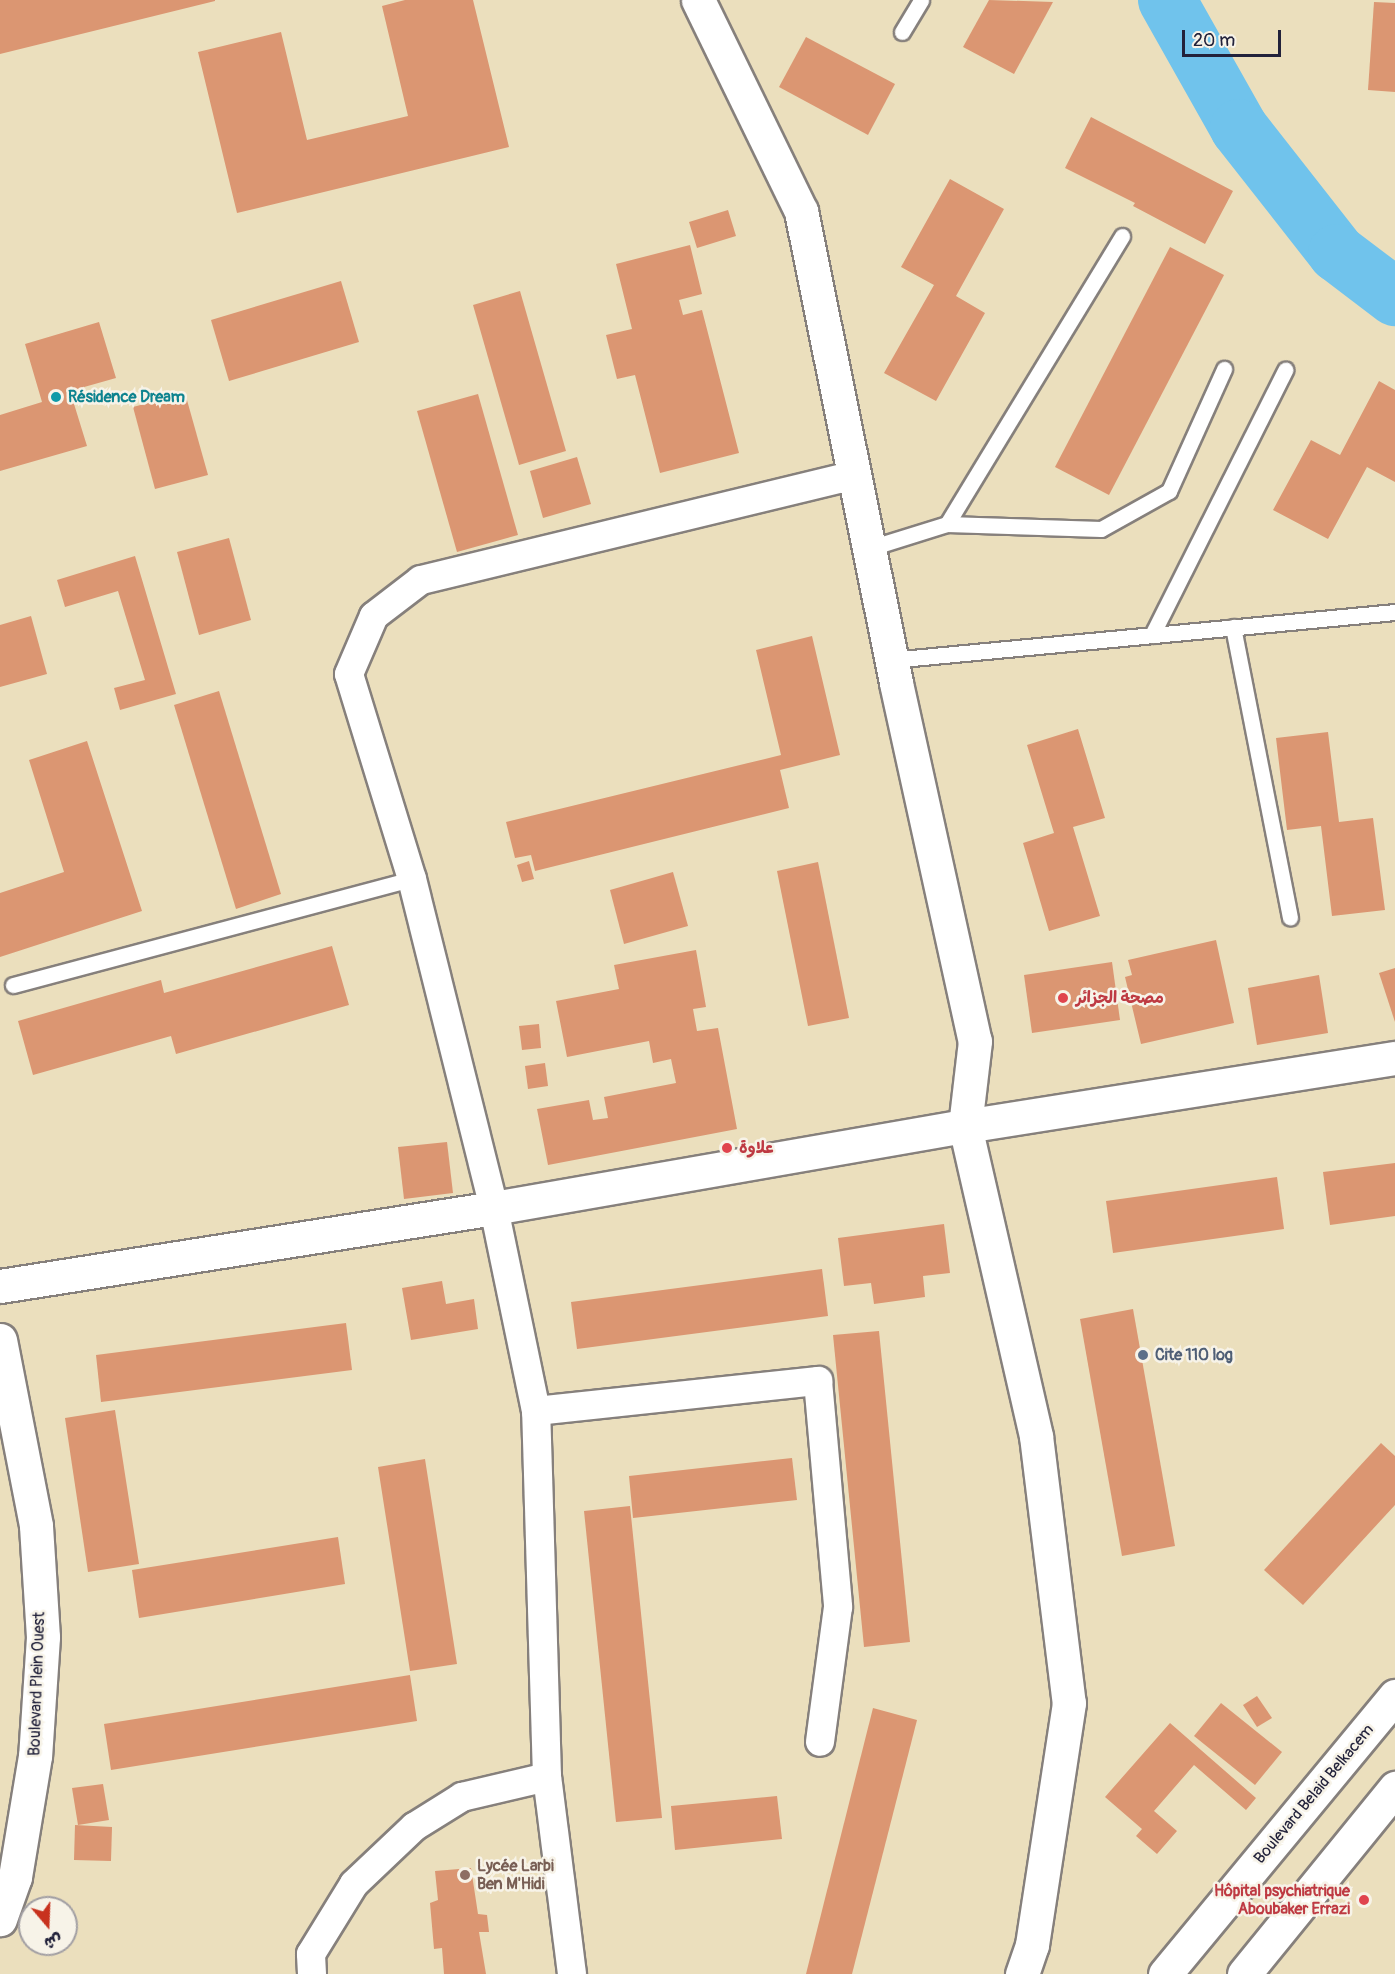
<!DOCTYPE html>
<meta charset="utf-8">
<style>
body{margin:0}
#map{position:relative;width:1395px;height:1974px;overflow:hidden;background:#ebdfbd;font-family:Pangolin,"Playpen Sans Arabic",sans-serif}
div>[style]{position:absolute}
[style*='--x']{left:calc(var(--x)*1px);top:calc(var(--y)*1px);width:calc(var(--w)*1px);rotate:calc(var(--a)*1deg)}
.river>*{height:58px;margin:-29px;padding:0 29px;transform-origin:29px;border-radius:29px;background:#70c3ec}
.building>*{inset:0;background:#db9672}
.roads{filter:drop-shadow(2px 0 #86807c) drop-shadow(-2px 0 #86807c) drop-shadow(0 2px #86807c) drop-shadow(0 -2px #86807c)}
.lane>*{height:15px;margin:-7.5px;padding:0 7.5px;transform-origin:7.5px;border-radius:7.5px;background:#fff}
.street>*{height:28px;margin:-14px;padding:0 14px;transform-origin:14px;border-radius:14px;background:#fff}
.secondary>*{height:33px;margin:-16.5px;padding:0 16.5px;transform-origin:16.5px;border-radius:16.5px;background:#fff}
.primary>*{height:33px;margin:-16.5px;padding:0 16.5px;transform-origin:16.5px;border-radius:16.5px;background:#fff}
.dots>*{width:16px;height:16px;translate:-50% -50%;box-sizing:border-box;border:3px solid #f7f3e8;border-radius:50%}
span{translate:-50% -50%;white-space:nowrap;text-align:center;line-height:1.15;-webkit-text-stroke:5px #f7f3e8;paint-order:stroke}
.culture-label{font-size:16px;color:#0d838f;font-weight:700}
.left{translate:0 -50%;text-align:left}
.health-label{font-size:16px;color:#be3a42;font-weight:700}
.right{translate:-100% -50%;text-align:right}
.service-label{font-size:16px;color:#4e5e75;font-weight:700}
.street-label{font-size:16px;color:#22223b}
.education-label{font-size:16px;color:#785e54;font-weight:700}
.north{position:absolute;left:18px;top:1896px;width:60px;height:60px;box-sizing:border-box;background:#f7f3e8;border:2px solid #a29fa3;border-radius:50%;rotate:161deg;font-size:16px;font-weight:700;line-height:24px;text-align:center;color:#22223b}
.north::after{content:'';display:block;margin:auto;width:21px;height:27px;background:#c8321e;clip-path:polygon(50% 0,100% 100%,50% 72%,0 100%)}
.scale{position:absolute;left:1182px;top:30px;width:99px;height:27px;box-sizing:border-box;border:3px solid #22223b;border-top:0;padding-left:8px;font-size:18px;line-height:21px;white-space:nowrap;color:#22223b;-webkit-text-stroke:4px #f7f3e8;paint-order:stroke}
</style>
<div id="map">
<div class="river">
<div style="--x:1167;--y:0;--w:147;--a:60.6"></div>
<div style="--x:1239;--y:128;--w:159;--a:51.9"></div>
<div style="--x:1337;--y:253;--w:73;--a:37.2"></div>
</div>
<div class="building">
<div style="clip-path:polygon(0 0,215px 0,215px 1px,0 54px)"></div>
<div style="clip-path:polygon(405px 0,473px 0,509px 147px,237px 213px,198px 52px,281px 32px,307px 140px,408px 116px,382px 6px)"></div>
<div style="clip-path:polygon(989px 0,1053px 2px,1014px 74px,963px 47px)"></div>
<div style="clip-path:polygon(1374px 2px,1395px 3px,1395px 92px,1368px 90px)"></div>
<div style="clip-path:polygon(806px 37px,895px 84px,868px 135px,779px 87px)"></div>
<div style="clip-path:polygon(1091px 117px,1233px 191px,1205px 244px,1133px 206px,1135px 203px,1065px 168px)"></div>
<div style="clip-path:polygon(950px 179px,1004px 209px,956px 296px,985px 313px,936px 401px,884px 373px,934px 285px,901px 267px)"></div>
<div style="clip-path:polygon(728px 210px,736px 236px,697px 248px,689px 222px)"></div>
<div style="clip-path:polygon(690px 245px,702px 294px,679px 300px,683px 315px,702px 310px,739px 453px,660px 473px,635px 375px,617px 379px,606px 335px,632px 329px,616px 264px)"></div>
<div style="clip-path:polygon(1170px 247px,1224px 275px,1109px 495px,1055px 467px)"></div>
<div style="clip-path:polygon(341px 281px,359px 342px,229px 381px,211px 320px)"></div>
<div style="clip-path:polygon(520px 291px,566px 451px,519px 465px,473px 305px)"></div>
<div style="clip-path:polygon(99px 322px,116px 378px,70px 391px,87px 446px,0 471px,0 415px,42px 402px,25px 344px)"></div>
<div style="clip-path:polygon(1379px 381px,1395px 390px,1395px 482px,1367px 467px,1328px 539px,1273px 510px,1311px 440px,1340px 455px)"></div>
<div style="clip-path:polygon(185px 393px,208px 475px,155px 489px,133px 407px)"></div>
<div style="clip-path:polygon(478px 394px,518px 535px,457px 552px,417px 411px)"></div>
<div style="clip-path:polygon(577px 457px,591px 504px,543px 518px,530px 471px)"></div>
<div style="clip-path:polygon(229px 538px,251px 620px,199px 635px,177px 552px)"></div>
<div style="clip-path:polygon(135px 556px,176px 694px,120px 710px,114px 688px,145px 680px,118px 591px,65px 607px,57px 580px)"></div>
<div style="clip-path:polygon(31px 616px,47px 674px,0 687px,0 625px)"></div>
<div style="clip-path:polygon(812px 636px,840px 755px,780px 770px,789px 808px,535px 871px,531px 855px,515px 858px,506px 822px,781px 755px,756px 650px)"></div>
<div style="clip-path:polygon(219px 691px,281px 894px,236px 909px,174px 705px)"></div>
<div style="clip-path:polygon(1078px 729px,1105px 818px,1073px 827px,1100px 916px,1049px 931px,1023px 843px,1054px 833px,1027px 745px)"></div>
<div style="clip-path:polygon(1328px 732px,1339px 822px,1373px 818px,1385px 910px,1332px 916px,1321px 826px,1287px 830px,1276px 738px)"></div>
<div style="clip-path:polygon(87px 741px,142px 911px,0 957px,0 893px,64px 872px,29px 760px)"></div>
<div style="clip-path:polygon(529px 861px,534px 879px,522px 882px,517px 865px)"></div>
<div style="clip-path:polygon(818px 862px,849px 1018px,808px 1026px,777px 871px)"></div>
<div style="clip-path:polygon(673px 872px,688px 926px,624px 944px,610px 890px)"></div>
<div style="clip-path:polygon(1216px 940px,1234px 1023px,1141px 1044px,1125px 977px,1132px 975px,1128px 960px)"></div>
<div style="clip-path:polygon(332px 946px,349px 1005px,176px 1054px,171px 1036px,33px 1075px,18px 1021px,161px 980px,164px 993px)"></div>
<div style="clip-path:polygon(696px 950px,706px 1007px,693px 1009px,697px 1031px,718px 1028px,737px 1129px,548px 1165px,537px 1109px,589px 1100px,593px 1120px,608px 1118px,604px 1097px,676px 1083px,671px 1059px,653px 1063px,649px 1041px,567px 1057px,556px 1001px,619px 989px,614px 965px)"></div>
<div style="clip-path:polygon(1112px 962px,1120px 1020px,1032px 1033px,1024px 975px)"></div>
<div style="clip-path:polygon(1395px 968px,1395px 1022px,1379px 973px)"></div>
<div style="clip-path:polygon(1319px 975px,1328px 1033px,1257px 1045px,1248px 988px)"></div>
<div style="clip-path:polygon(539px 1024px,541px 1048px,522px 1050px,519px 1026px)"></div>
<div style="clip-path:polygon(545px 1063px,548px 1086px,528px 1089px,525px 1066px)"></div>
<div style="clip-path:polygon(447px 1142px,453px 1193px,404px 1199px,398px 1147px)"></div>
<div style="clip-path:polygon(1395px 1163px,1395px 1216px,1330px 1225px,1323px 1172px)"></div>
<div style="clip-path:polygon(1277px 1177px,1284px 1229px,1113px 1253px,1106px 1201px)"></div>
<div style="clip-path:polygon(944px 1224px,950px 1273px,923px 1276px,925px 1297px,874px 1304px,871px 1283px,844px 1286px,838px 1238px)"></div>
<div style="clip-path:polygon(822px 1269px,828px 1316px,577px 1349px,571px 1302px)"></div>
<div style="clip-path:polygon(442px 1281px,446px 1304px,474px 1299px,478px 1329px,411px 1340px,402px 1288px)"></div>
<div style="clip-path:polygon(1133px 1309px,1175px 1546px,1122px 1556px,1080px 1319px)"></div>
<div style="clip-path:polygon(346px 1323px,352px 1370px,101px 1402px,96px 1355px)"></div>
<div style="clip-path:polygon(879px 1331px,910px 1642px,864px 1647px,833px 1335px)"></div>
<div style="clip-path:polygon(115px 1410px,139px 1564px,88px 1572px,65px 1418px)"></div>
<div style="clip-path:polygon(1381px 1443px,1395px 1456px,1395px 1505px,1303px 1605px,1264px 1570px)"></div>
<div style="clip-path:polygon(792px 1458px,797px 1500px,633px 1518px,629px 1476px)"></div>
<div style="clip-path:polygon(425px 1459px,457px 1664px,410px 1671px,378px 1467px)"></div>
<div style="clip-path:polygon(630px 1506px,662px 1818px,616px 1822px,584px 1511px)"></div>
<div style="clip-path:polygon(338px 1537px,345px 1584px,139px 1618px,132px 1570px)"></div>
<div style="clip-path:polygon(410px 1675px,417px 1721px,111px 1770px,104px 1724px)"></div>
<div style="clip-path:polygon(1257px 1696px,1272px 1718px,1257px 1727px,1243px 1705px)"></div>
<div style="clip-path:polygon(1221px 1703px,1282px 1752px,1255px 1785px,1194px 1736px)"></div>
<div style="clip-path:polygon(873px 1708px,917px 1720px,852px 1974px,806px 1974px)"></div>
<div style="clip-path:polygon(1170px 1723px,1256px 1798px,1246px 1810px,1194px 1765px,1154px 1811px,1177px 1831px,1157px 1854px,1136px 1836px,1142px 1829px,1105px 1797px)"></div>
<div style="clip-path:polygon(103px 1784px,109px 1820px,78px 1825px,72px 1788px)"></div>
<div style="clip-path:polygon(777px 1796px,782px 1839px,675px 1850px,671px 1806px)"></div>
<div style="clip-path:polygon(75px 1825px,112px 1827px,111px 1861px,74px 1860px)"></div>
<div style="clip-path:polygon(471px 1868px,478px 1914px,487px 1915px,489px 1932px,479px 1932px,486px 1974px,444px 1974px,442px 1948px,434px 1949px,430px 1903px,438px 1900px,435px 1871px)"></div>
</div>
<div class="roads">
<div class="lane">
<div style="--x:902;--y:32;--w:37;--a:-59"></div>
<div style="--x:947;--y:524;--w:154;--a:1.9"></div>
<div style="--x:1101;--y:529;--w:78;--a:-29.2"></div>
<div style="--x:1169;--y:491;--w:134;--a:-65.7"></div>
<div style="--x:870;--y:548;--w:81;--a:-17.3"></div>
<div style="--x:947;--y:524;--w:337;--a:-58.7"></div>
<div style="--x:1233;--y:627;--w:296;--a:78.9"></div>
<div style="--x:1152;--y:635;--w:297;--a:-63.3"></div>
<div style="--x:891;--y:660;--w:506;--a:-5.44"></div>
<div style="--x:13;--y:985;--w:413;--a:-14.9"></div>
</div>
<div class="street">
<div style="--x:536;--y:1411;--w:284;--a:-6.1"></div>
<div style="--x:818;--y:1381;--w:227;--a:84.9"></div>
<div style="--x:838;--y:1607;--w:136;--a:97.6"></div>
<div style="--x:312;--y:1974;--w:20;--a:-93"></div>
<div style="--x:311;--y:1954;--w:82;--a:-58.4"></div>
<div style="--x:354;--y:1884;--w:83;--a:-43.5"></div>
<div style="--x:414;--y:1827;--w:57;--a:-32"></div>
<div style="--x:462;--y:1797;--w:87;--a:-13.2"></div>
<div style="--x:572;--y:1974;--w:199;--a:-97.2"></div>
<div style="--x:547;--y:1777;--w:366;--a:-91.7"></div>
<div style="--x:536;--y:1411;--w:207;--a:-101.7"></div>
<div style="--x:494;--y:1208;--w:339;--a:-104"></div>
<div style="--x:412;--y:879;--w:214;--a:-107.1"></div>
<div style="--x:349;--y:674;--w:63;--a:-66.7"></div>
<div style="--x:374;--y:616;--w:59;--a:-37.5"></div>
<div style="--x:421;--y:580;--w:447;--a:-13.6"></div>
</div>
<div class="secondary">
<div style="--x:698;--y:0;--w:235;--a:64"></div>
<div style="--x:801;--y:211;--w:481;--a:78.6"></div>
<div style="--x:896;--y:683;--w:367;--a:77.6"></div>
<div style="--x:975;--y:1041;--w:86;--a:96.7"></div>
<div style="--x:965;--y:1126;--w:318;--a:77.1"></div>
<div style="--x:1036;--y:1436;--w:269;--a:83"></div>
<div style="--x:1069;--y:1703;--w:245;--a:98.7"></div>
<div style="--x:1032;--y:1945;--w:31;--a:109"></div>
<div style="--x:0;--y:1286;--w:500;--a:-8.97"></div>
<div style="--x:494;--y:1208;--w:478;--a:-9.9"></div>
<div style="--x:965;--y:1126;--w:435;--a:-9"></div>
<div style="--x:0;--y:1340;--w:189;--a:79"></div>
<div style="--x:36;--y:1526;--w:111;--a:86.4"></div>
<div style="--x:43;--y:1637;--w:119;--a:93.8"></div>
<div style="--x:35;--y:1756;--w:123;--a:99.4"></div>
<div style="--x:15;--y:1877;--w:45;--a:109.7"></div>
</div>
<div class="primary">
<div style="--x:1165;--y:1974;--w:361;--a:-50.4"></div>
<div style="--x:1244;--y:1974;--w:240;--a:-50.9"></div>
</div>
</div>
<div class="dots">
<div style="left:56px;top:397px;background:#0f9aa8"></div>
<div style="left:1063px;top:998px;background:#e0444e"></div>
<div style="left:727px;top:1148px;background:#e0444e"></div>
<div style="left:1143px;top:1355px;background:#5c6f8a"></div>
<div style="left:465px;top:1875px;background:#8d6e63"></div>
<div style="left:1364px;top:1900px;background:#e0444e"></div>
</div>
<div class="culture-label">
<span class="left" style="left:68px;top:397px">Résidence Dream</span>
</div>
<div class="health-label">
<span class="left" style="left:1076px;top:998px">مصحة الجزائر</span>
<span class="left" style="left:739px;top:1148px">علاوة</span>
<span class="right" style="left:1350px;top:1900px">Hôpital psychiatrique<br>Aboubaker Errazi</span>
</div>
<div class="service-label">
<span class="left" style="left:1155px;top:1355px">Cite 110 log</span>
</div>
<div class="street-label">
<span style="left:37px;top:1684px;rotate:-88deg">Boulevard Plein Ouest</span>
<span style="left:1314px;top:1794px;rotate:-50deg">Boulevard Belaid Belkacem</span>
</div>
<div class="education-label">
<span class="left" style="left:477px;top:1875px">Lycée Larbi<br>Ben M'Hidi</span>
</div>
<div class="north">ش</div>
<div class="scale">20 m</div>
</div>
